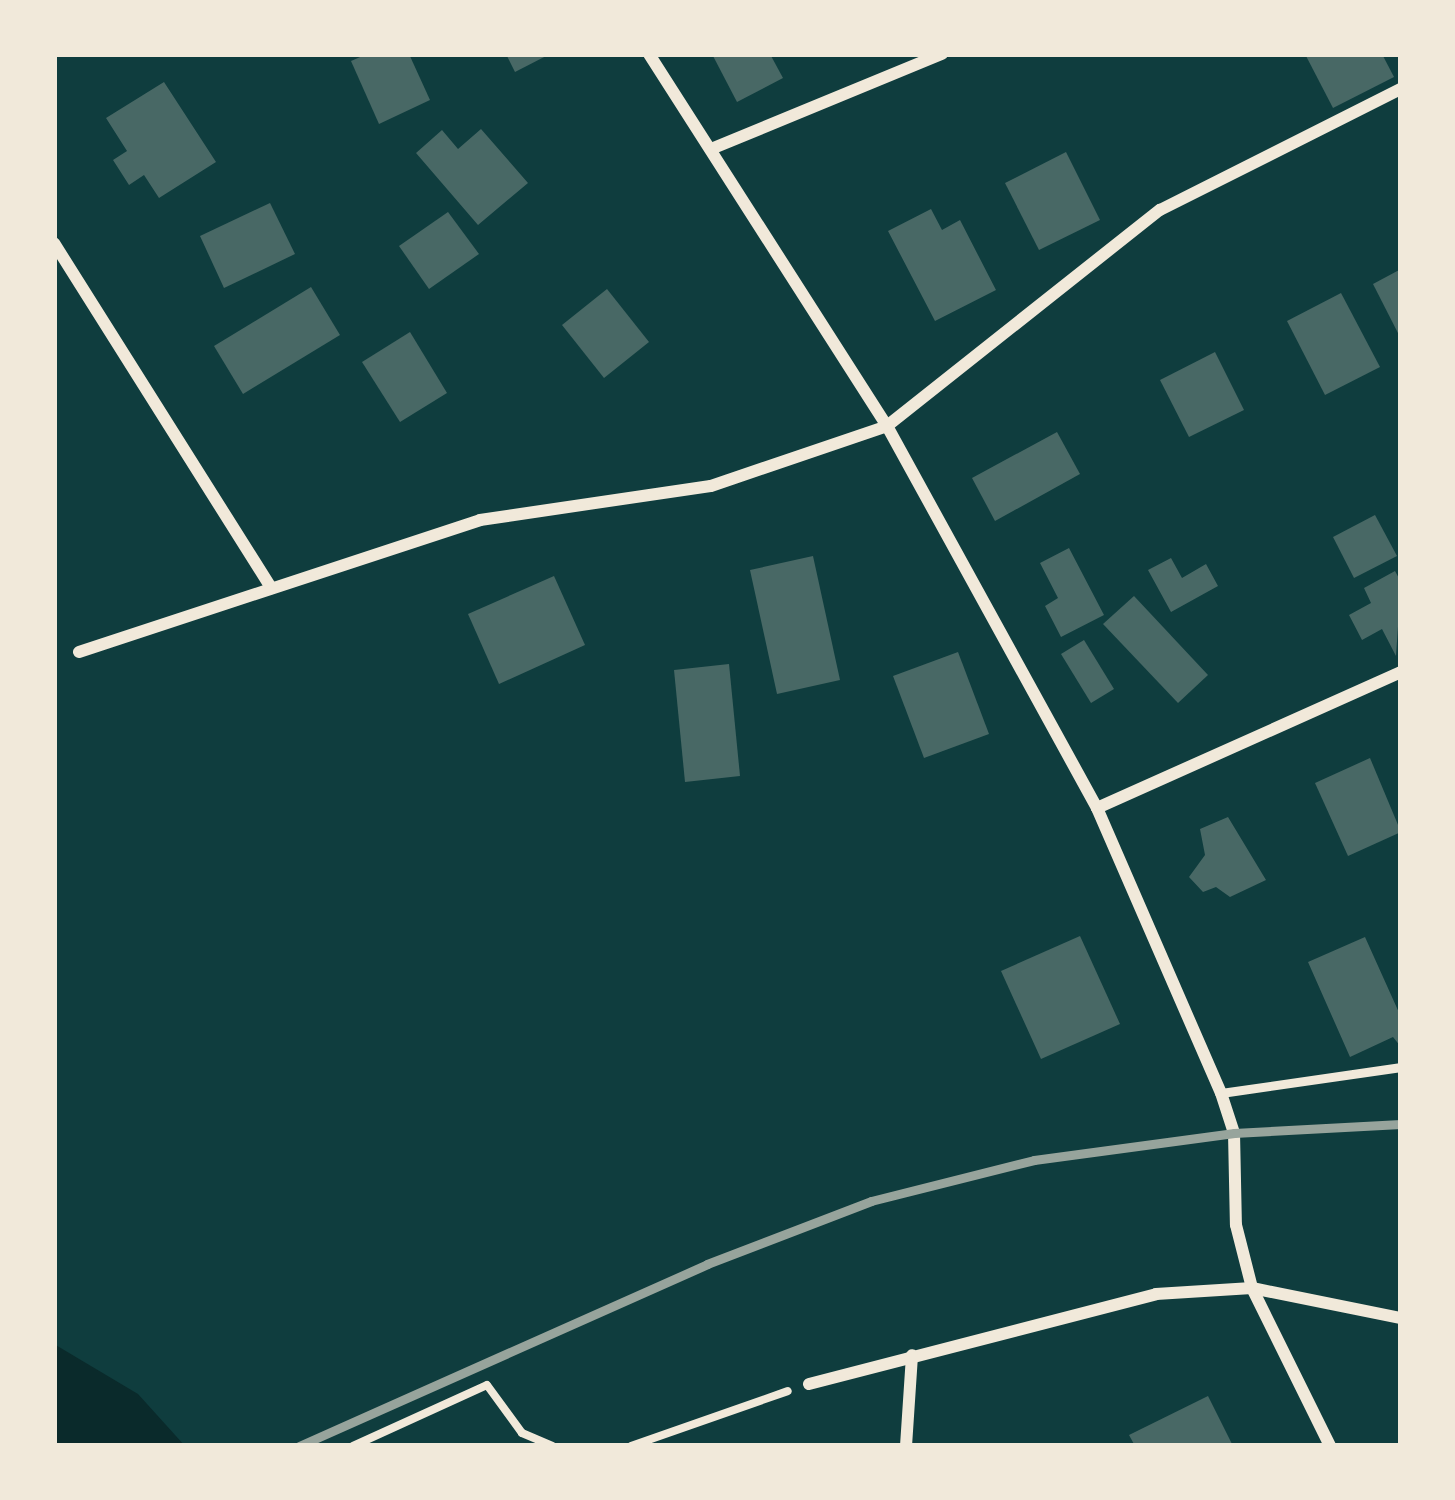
<!DOCTYPE html>
<style>
body{margin:0}
#map{position:relative;width:1455px;height:1500px;overflow:hidden;background:#0f3d3e;font-family:Mulish,sans-serif}
div>[style]{position:absolute}
[style*='--x']{left:calc(var(--x)*1px);top:calc(var(--y)*1px);width:calc(var(--w)*1px);rotate:calc(var(--a)*1deg)}
.water>*{inset:0;background:#0a2a2b}
.building>*{inset:0;background:#486865}
.path>*{height:8px;margin:-4px;padding:0 4px;transform-origin:4px;border-radius:4px;background:#f1e9da}
.service>*{height:9px;margin:-4.5px;padding:0 4.5px;transform-origin:4.5px;border-radius:4.5px;background:#f1e9da}
.minor>*{height:12px;margin:-6px;padding:0 6px;transform-origin:6px;border-radius:6px;background:#f1e9da}
.rail>*{height:9px;margin:-4.5px;padding:0 4.5px;transform-origin:4.5px;border-radius:4.5px;background:#97a49c}
span{translate:-50% -50%;white-space:nowrap;text-align:center;line-height:1.15;-webkit-text-stroke:12px #f1e9da;paint-order:stroke}
.frame{position:absolute;inset:0;border:57px solid #f1e9da;pointer-events:none}
</style>
<div id="map">
<div class="water">
<div style="clip-path:polygon(54px 1344px,138px 1394px,185px 1446px,54px 1446px)"></div>
</div>
<div class="building">
<div style="clip-path:polygon(367px 54px,409px 54px,430px 100px,379px 124px,351px 61px)"></div>
<div style="clip-path:polygon(506px 54px,550px 54px,515px 72px)"></div>
<div style="clip-path:polygon(712px 54px,770px 54px,783px 78px,737px 102px)"></div>
<div style="clip-path:polygon(1305px 54px,1382px 54px,1394px 77px,1333px 108px)"></div>
<div style="clip-path:polygon(164px 82px,216px 162px,159px 198px,144px 175px,129px 185px,113px 160px,127px 151px,106px 118px)"></div>
<div style="clip-path:polygon(481px 129px,528px 183px,478px 225px,416px 153px,442px 130px,458px 149px)"></div>
<div style="clip-path:polygon(1066px 152px,1100px 220px,1039px 250px,1005px 183px)"></div>
<div style="clip-path:polygon(270px 203px,295px 254px,224px 288px,200px 236px)"></div>
<div style="clip-path:polygon(931px 209px,942px 230px,960px 220px,996px 290px,935px 321px,888px 231px)"></div>
<div style="clip-path:polygon(448px 212px,479px 254px,429px 289px,399px 246px)"></div>
<div style="clip-path:polygon(1401px 269px,1401px 339px,1373px 284px)"></div>
<div style="clip-path:polygon(311px 287px,340px 335px,243px 394px,214px 346px)"></div>
<div style="clip-path:polygon(607px 289px,649px 342px,604px 378px,562px 325px)"></div>
<div style="clip-path:polygon(1341px 293px,1380px 367px,1325px 395px,1287px 321px)"></div>
<div style="clip-path:polygon(410px 332px,447px 393px,400px 422px,362px 362px)"></div>
<div style="clip-path:polygon(1215px 352px,1244px 410px,1189px 437px,1160px 380px)"></div>
<div style="clip-path:polygon(1057px 432px,1080px 474px,995px 521px,972px 478px)"></div>
<div style="clip-path:polygon(1375px 515px,1397px 556px,1354px 578px,1333px 537px)"></div>
<div style="clip-path:polygon(1069px 548px,1104px 615px,1061px 637px,1045px 606px,1058px 598px,1040px 563px)"></div>
<div style="clip-path:polygon(813px 556px,840px 680px,777px 694px,750px 570px)"></div>
<div style="clip-path:polygon(1171px 558px,1182px 578px,1206px 564px,1218px 586px,1171px 612px,1148px 570px)"></div>
<div style="clip-path:polygon(1395px 571px,1401px 582px,1396px 656px,1382px 629px,1362px 640px,1349px 615px,1371px 603px,1364px 588px)"></div>
<div style="clip-path:polygon(554px 576px,585px 645px,499px 684px,468px 614px)"></div>
<div style="clip-path:polygon(1134px 596px,1208px 675px,1178px 703px,1103px 624px)"></div>
<div style="clip-path:polygon(1084px 640px,1114px 689px,1091px 703px,1061px 654px)"></div>
<div style="clip-path:polygon(958px 652px,989px 734px,924px 758px,893px 676px)"></div>
<div style="clip-path:polygon(729px 664px,740px 776px,685px 782px,674px 670px)"></div>
<div style="clip-path:polygon(1370px 758px,1401px 832px,1348px 856px,1315px 783px)"></div>
<div style="clip-path:polygon(1228px 817px,1266px 880px,1230px 897px,1216px 887px,1203px 892px,1189px 877px,1205px 855px,1200px 829px)"></div>
<div style="clip-path:polygon(1080px 936px,1120px 1024px,1041px 1059px,1001px 971px)"></div>
<div style="clip-path:polygon(1365px 937px,1401px 1017px,1401px 1047px,1393px 1037px,1350px 1057px,1308px 962px)"></div>
<div style="clip-path:polygon(1208px 1396px,1233px 1446px,1135px 1446px,1129px 1435px)"></div>
</div>
<div class="path">
<div style="--x:353;--y:1446;--w:147;--a:-24.5"></div>
<div style="--x:487;--y:1385;--w:59;--a:53.9"></div>
<div style="--x:522;--y:1433;--w:33;--a:23"></div>
<div style="--x:631;--y:1446;--w:166;--a:-19.3"></div>
</div>
<div class="service">
<div style="--x:1221;--y:1093;--w:182;--a:-8.2"></div>
</div>
<div class="minor">
<div style="--x:649;--y:54;--w:442;--a:57.4"></div>
<div style="--x:887;--y:426;--w:436;--a:61.2"></div>
<div style="--x:1097;--y:808;--w:311;--a:66.5"></div>
<div style="--x:1221;--y:1093;--w:42;--a:72"></div>
<div style="--x:1234;--y:1133;--w:92;--a:88.8"></div>
<div style="--x:1236;--y:1225;--w:65;--a:75.7"></div>
<div style="--x:1252;--y:1288;--w:176;--a:63.7"></div>
<div style="--x:711;--y:149;--w:250;--a:-22.4"></div>
<div style="--x:54;--y:243;--w:408;--a:57.8"></div>
<div style="--x:79;--y:652;--w:422;--a:-18.2"></div>
<div style="--x:480;--y:520;--w:233;--a:-8.4"></div>
<div style="--x:711;--y:486;--w:186;--a:-18.8"></div>
<div style="--x:887;--y:426;--w:348;--a:-38.4"></div>
<div style="--x:1160;--y:210;--w:270;--a:-26.7"></div>
<div style="--x:1097;--y:808;--w:333;--a:-24.1"></div>
<div style="--x:809;--y:1384;--w:358;--a:-14.5"></div>
<div style="--x:1156;--y:1294;--w:96;--a:-3.6"></div>
<div style="--x:1252;--y:1288;--w:152;--a:11.4"></div>
<div style="--x:906;--y:1446;--w:91;--a:-86.2"></div>
</div>
<div class="rail">
<div style="--x:299;--y:1446;--w:447;--a:-24"></div>
<div style="--x:707;--y:1264;--w:176;--a:-21"></div>
<div style="--x:871;--y:1201;--w:168;--a:-14.1"></div>
<div style="--x:1034;--y:1160;--w:202;--a:-7.7"></div>
<div style="--x:1234;--y:1133;--w:167;--a:-3.1"></div>
</div>
<div class="frame"></div>
</div>
